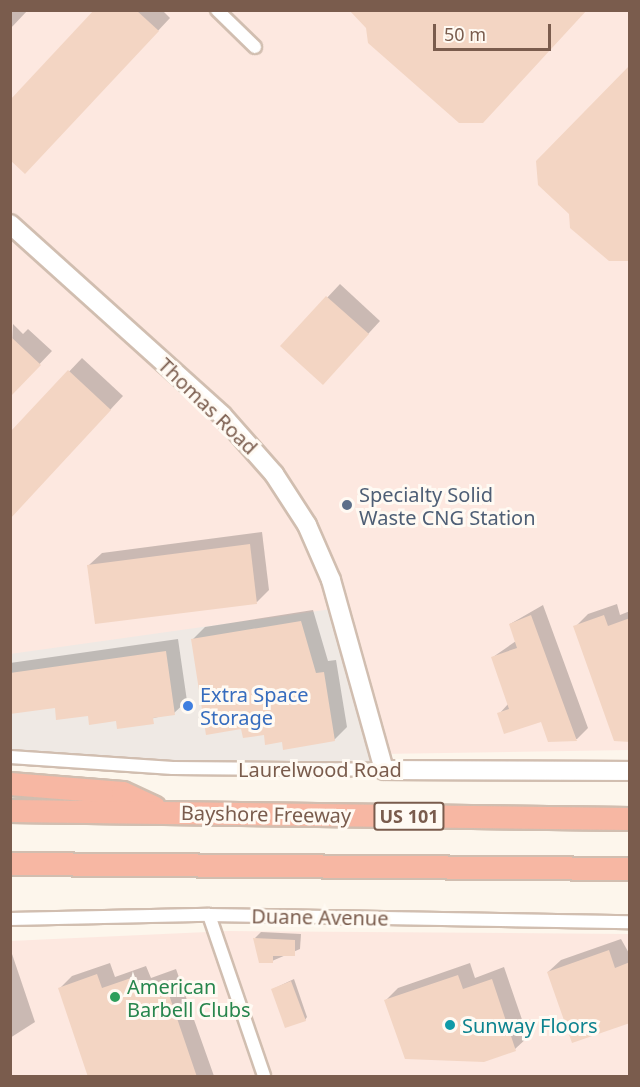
<!DOCTYPE html>
<style>
body{margin:0}
#map{position:relative;width:640px;height:1087px;overflow:hidden;background:#fdf6ec;font-family:"Noto Sans",sans-serif}
div>[style]{position:absolute}
[style*='--x']{left:calc(var(--x)*1px);top:calc(var(--y)*1px);width:calc(var(--w)*1px);rotate:calc(var(--a)*1deg)}
.commercial>*{inset:0;background:#fde8e0}
.industrial>*{inset:0;background:#efe9e4}
.shadow>*{inset:0;background:#0003}
.building>*{inset:0;background:#f3d5c3}
.roads{filter:drop-shadow(2px 0 #d1beb0) drop-shadow(-2px 0 #d1beb0) drop-shadow(0 2px #d1beb0) drop-shadow(0 -2px #d1beb0)}
.street>*{height:12px;margin:-6px;padding:0 6px;transform-origin:6px;border-radius:6px;background:#fff}
.secondary>*{height:18px;margin:-9px;padding:0 9px;transform-origin:9px;border-radius:9px;background:#fff}
.highway>*{height:22px;margin:-11px;padding:0 11px;transform-origin:11px;border-radius:11px;background:#f7b7a3}
.dots>*{width:16px;height:16px;translate:-50% -50%;box-sizing:border-box;border:3px solid #fffaf3;border-radius:50%}
span{translate:-50% -50%;white-space:nowrap;text-align:center;line-height:1.15;-webkit-text-stroke:6px #fffaf3;paint-order:stroke}
.shield-label span{padding:2px 4px;background:#fffaf3;border:2px solid;border-radius:4px;-webkit-text-stroke-width:0}
.shield-label{font-size:18px;color:#7a5c4d;font-weight:700}
.street-label{font-size:20px;color:#7a5c4d}
.service-label{font-size:20px;color:#4e5e75}
.left{translate:0 -50%;text-align:left}
.shop-label{font-size:20px;color:#366cbe}
.leisure-label{font-size:20px;color:#27864d}
.culture-label{font-size:20px;color:#0d838f}
.frame{position:absolute;inset:0;border:12px solid #7a5c4d;pointer-events:none}
.scale{position:absolute;left:433px;top:24px;width:118px;height:27px;box-sizing:border-box;border:3px solid #7a5c4d;border-top:0;padding-left:8px;font-size:18px;line-height:21px;white-space:nowrap;color:#7a5c4d;-webkit-text-stroke:4px #fffaf3;paint-order:stroke}
</style>
<div id="map">
<div class="commercial">
<div style="clip-path:polygon(10px 11px,629px 11px,629px 750px,315px 755px,11px 737px)"></div>
<div style="clip-path:polygon(229px 931px,629px 934px,629px 1076px,11px 1076px,10px 941px)"></div>
</div>
<div class="industrial">
<div style="clip-path:polygon(339px 608px,384px 770px,11px 757px,10px 654px)"></div>
</div>
<div class="shadow">
<div style="clip-path:polygon(10px 10px,28px 10px,10px 29px)"></div>
<div style="clip-path:polygon(96px 10px,162px 10px,170px 18px,38px 159px)"></div>
<div style="clip-path:polygon(340px 284px,380px 321px,335px 370px,282px 346px)"></div>
<div style="clip-path:polygon(13px 324px,23px 334px,28px 329px,52px 351px,10px 395px)"></div>
<div style="clip-path:polygon(82px 358px,123px 396px,18px 509px,10px 434px)"></div>
<div style="clip-path:polygon(262px 532px,269px 590px,257px 602px,89px 565px,102px 553px)"></div>
<div style="clip-path:polygon(617px 604px,620px 615px,630px 611px,630px 741px,575px 627px,588px 614px)"></div>
<div style="clip-path:polygon(543px 605px,588px 728px,577px 739px,549px 740px,542px 720px,499px 714px,509px 703px,493px 657px,516px 641px,510px 624px)"></div>
<div style="clip-path:polygon(313px 610px,328px 661px,336px 660px,347px 727px,334px 740px,283px 741px,243px 727px,192px 640px,205px 627px)"></div>
<div style="clip-path:polygon(178px 639px,187px 701px,174px 713px,118px 727px,117px 719px,56px 706px,10px 712px,10px 663px)"></div>
<div style="clip-path:polygon(261px 932px,301px 934px,300px 949px,272px 961px,255px 938px)"></div>
<div style="clip-path:polygon(621px 939px,630px 955px,630px 1022px,548px 972px,561px 960px)"></div>
<div style="clip-path:polygon(10px 948px,35px 1022px,10px 1038px)"></div>
<div style="clip-path:polygon(110px 963px,115px 977px,146px 966px,151px 978px,176px 969px,214px 1076px,90px 1076px,60px 988px,72px 976px)"></div>
<div style="clip-path:polygon(470px 963px,475px 978px,504px 967px,528px 1037px,515px 1049px,386px 1000px,398px 988px)"></div>
<div style="clip-path:polygon(294px 979px,307px 1017px,305px 1020px,273px 989px)"></div>
</div>
<div class="building">
<div style="clip-path:polygon(94px 10px,136px 10px,159px 31px,25px 174px,10px 160px,10px 100px)"></div>
<div style="clip-path:polygon(349px 10px,587px 10px,483px 123px,459px 123px,368px 43px,366px 28px)"></div>
<div style="clip-path:polygon(630px 65px,630px 261px,609px 261px,570px 228px,569px 214px,538px 185px,536px 161px)"></div>
<div style="clip-path:polygon(326px 296px,369px 334px,323px 385px,280px 346px)"></div>
<div style="clip-path:polygon(10px 336px,41px 365px,10px 397px)"></div>
<div style="clip-path:polygon(68px 370px,111px 410px,10px 519px,10px 432px)"></div>
<div style="clip-path:polygon(250px 544px,257px 604px,95px 624px,87px 565px)"></div>
<div style="clip-path:polygon(531px 615px,577px 741px,548px 742px,541px 722px,504px 734px,497px 713px,509px 709px,491px 657px,517px 648px,509px 624px)"></div>
<div style="clip-path:polygon(604px 615px,608px 626px,630px 618px,630px 742px,614px 741px,573px 626px)"></div>
<div style="clip-path:polygon(301px 621px,316px 673px,324px 672px,335px 741px,283px 750px,282px 742px,265px 745px,264px 735px,243px 738px,241px 729px,206px 735px,191px 639px)"></div>
<div style="clip-path:polygon(166px 651px,175px 715px,153px 718px,154px 724px,117px 729px,116px 721px,89px 725px,88px 716px,56px 720px,55px 708px,10px 714px,10px 673px)"></div>
<div style="clip-path:polygon(253px 938px,295px 940px,295px 956px,273px 956px,273px 963px,259px 963px)"></div>
<div style="clip-path:polygon(609px 950px,615px 968px,630px 962px,630px 1023px,572px 1043px,547px 972px)"></div>
<div style="clip-path:polygon(97px 974px,102px 988px,134px 977px,138px 989px,164px 980px,197px 1077px,88px 1077px,58px 988px)"></div>
<div style="clip-path:polygon(458px 975px,463px 989px,492px 979px,516px 1051px,484px 1062px,405px 1059px,384px 1000px)"></div>
<div style="clip-path:polygon(291px 981px,306px 1021px,285px 1028px,271px 989px)"></div>
</div>
<div class="roads">
<div class="street">
<div style="--x:217;--y:10;--w:53;--a:44.2"></div>
<div style="--x:10;--y:757;--w:163;--a:3.9"></div>
<div style="--x:173;--y:768;--w:211;--a:0.5"></div>
<div style="--x:209;--y:915;--w:170;--a:71.1"></div>
<div style="--x:10;--y:919;--w:199;--a:-1.2"></div>
<div style="--x:209;--y:915;--w:421;--a:1"></div>
</div>
<div class="secondary">
<div style="--x:10;--y:224;--w:285;--a:42"></div>
<div style="--x:222;--y:415;--w:79;--a:48.6"></div>
<div style="--x:274;--y:474;--w:61;--a:57.1"></div>
<div style="--x:307;--y:525;--w:60;--a:66.4"></div>
<div style="--x:331;--y:580;--w:197;--a:74.4"></div>
<div style="--x:384;--y:770;--w:246;--a:0.2"></div>
</div>
<div class="highway">
<div style="--x:10;--y:784;--w:113;--a:4.6"></div>
<div style="--x:123;--y:793;--w:35;--a:25"></div>
<div style="--x:10;--y:811;--w:620;--a:0.74"></div>
<div style="--x:10;--y:864;--w:620;--a:0.46"></div>
</div>
</div>
<div class="dots">
<div style="left:347px;top:505px;background:#5c6f8a"></div>
<div style="left:188px;top:706px;background:#3f7fe0"></div>
<div style="left:115px;top:997px;background:#2e9e5b"></div>
<div style="left:450px;top:1025px;background:#0f9aa8"></div>
</div>
<div class="shield-label">
<span style="left:409px;top:816px">US 101</span>
</div>
<div class="street-label">
<span style="left:208px;top:406px;rotate:44deg">Thomas Road</span>
<span style="left:320px;top:769px">Laurelwood Road</span>
<span style="left:266px;top:814px;rotate:1deg">Bayshore Freeway</span>
<span style="left:320px;top:917px;rotate:1deg">Duane Avenue</span>
</div>
<div class="service-label">
<span class="left" style="left:359px;top:506px">Specialty Solid<br>Waste CNG Station</span>
</div>
<div class="shop-label">
<span class="left" style="left:200px;top:706px">Extra Space<br>Storage</span>
</div>
<div class="leisure-label">
<span class="left" style="left:127px;top:998px">American<br>Barbell Clubs</span>
</div>
<div class="culture-label">
<span class="left" style="left:462px;top:1025px">Sunway Floors</span>
</div>
<div class="frame"></div>
<div class="scale">50 m</div>
</div>
